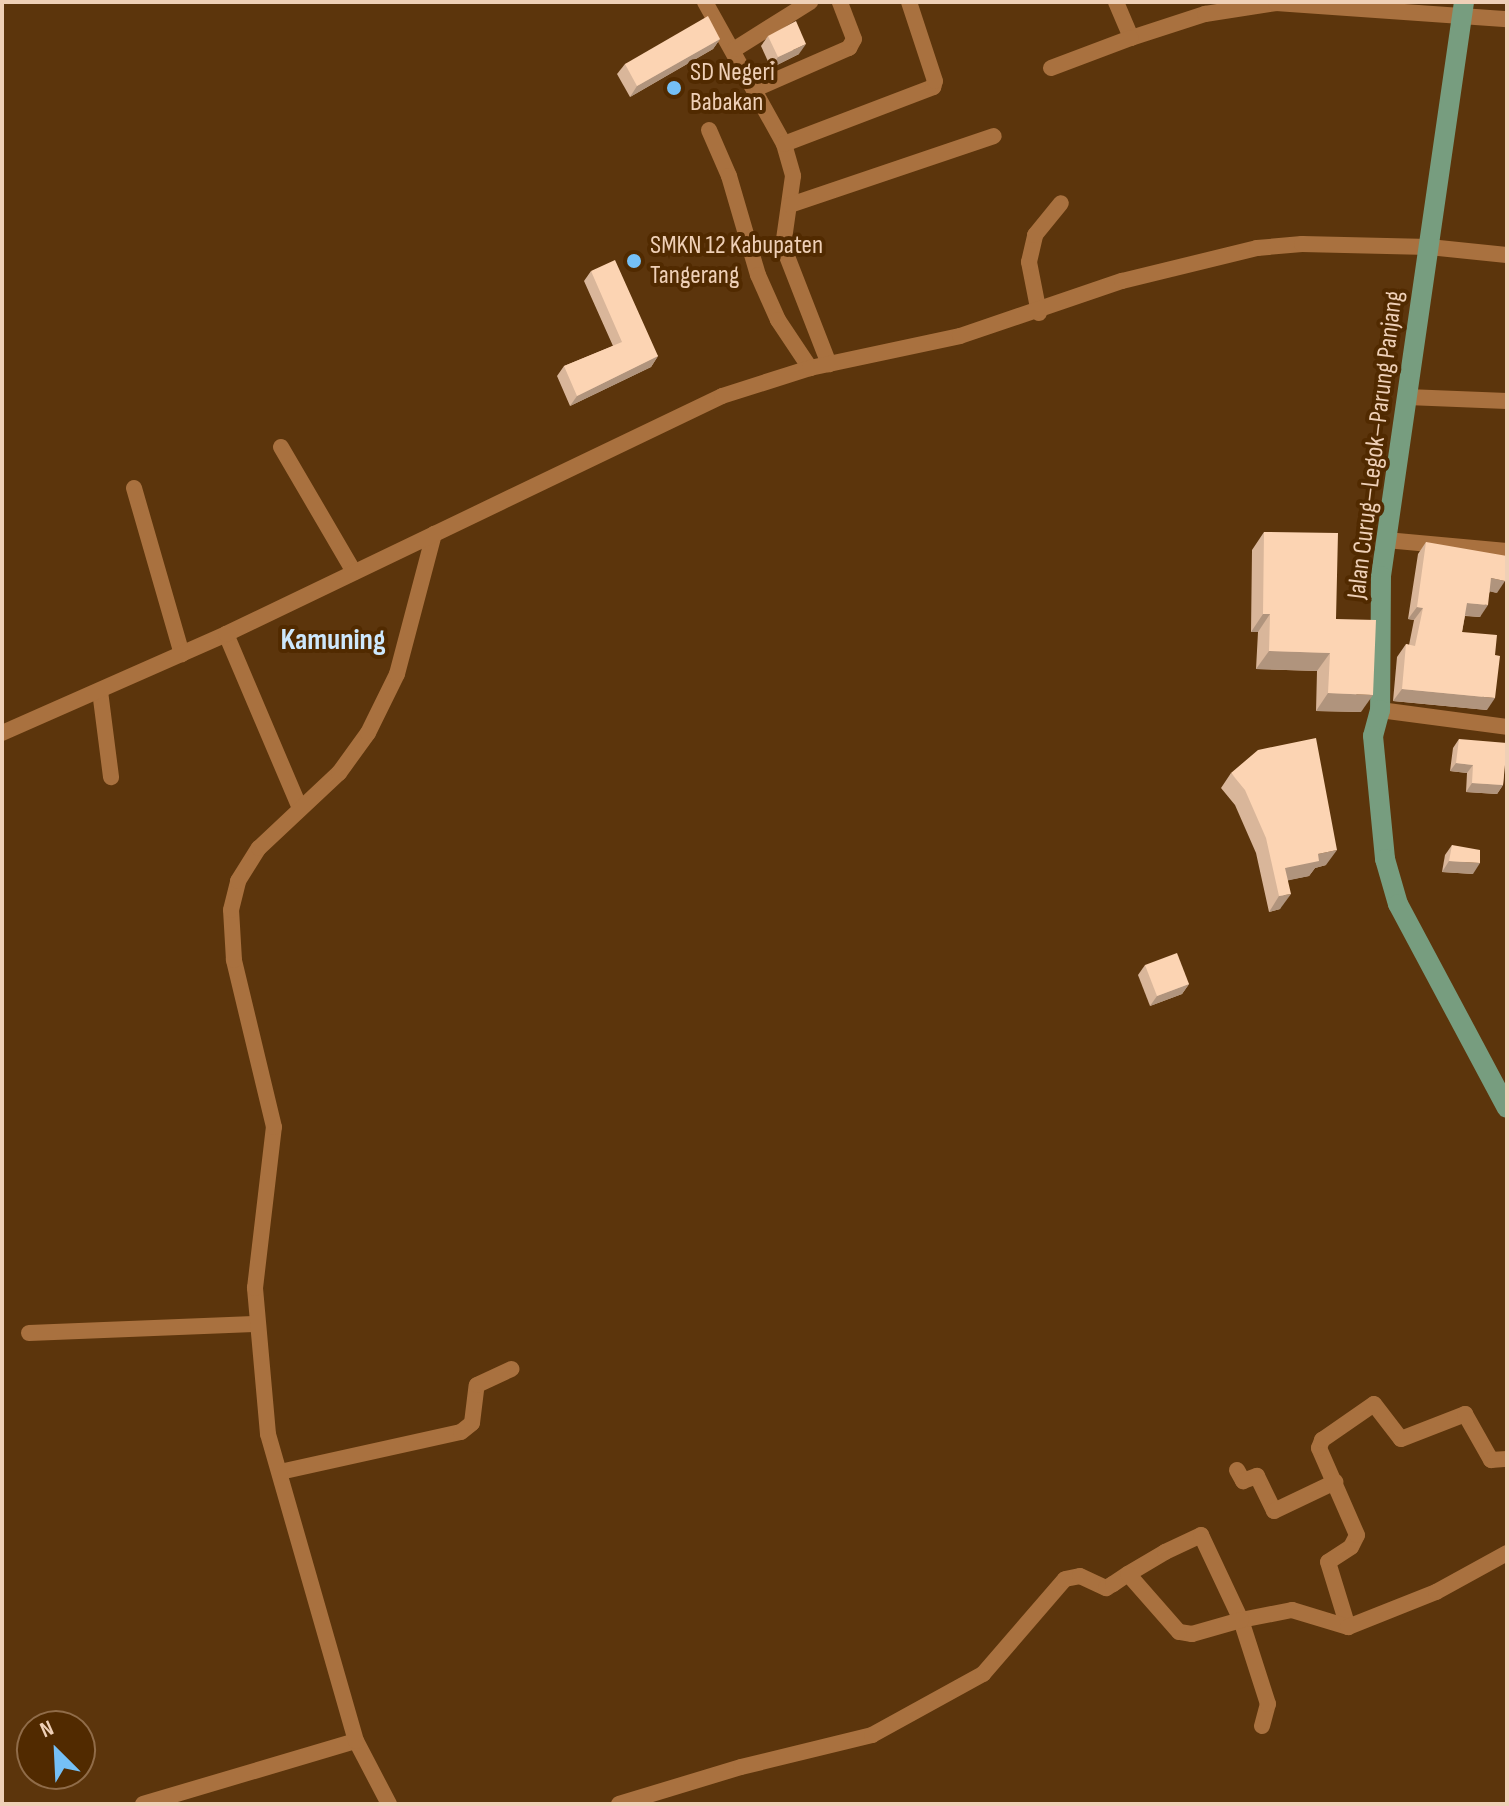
<!DOCTYPE html>
<meta charset="utf-8">
<style>
body{margin:0}
#map{position:relative;width:1509px;height:1806px;overflow:hidden;background:#5c350c;font-family:"Sofia Sans Condensed",sans-serif}
div>[style]{position:absolute}
[style*='--x']{left:calc(var(--x)*1px);top:calc(var(--y)*1px);width:calc(var(--w)*1px);rotate:calc(var(--a)*1deg)}
.minor>*{height:16px;margin:-8px;padding:0 8px;transform-origin:8px;border-radius:8px;background:#a9713f}
.tertiary>*{height:16px;margin:-8px;padding:0 8px;transform-origin:8px;border-radius:8px;background:#a9713f}
.primary>*{height:20px;margin:-10px;padding:0 10px;transform-origin:10px;border-radius:10px;background:#779d7f}
.wall>*{inset:0;background:#d9b69a}
.shaded-wall>*{inset:0;background:#b0947d}
.building>*{inset:0;background:#fcd4b3}
.dots>*{width:22px;height:22px;translate:-50% -50%;box-sizing:border-box;border:4px solid #512a00;border-radius:50%}
span{translate:-50% -50%;white-space:nowrap;text-align:center;line-height:1.15;-webkit-text-stroke:8px #512a00;paint-order:stroke}
.poi-label{font-size:26px;color:#efd0b7}
.left{translate:0 -50%;text-align:left}
.street-label{font-size:26px;color:#efd0b7}
.quarter-label{font-size:30px;color:#cde8fd;font-weight:700}
.frame{position:absolute;inset:0;border:4px solid #efd0b7;pointer-events:none}
.north{position:absolute;left:16px;top:1710px;width:80px;height:80px;box-sizing:border-box;background:#512a00;border:2px solid #906c49;border-radius:50%;rotate:336deg;font-size:22px;font-weight:700;line-height:32px;text-align:center;color:#efd0b7}
.north::after{content:'';display:block;margin:auto;width:28px;height:36px;background:#75c0f6;clip-path:polygon(50% 0,100% 100%,50% 72%,0 100%)}
</style>
<div id="map">
<div class="minor">
<div style="--x:705;--y:2;--w:162;--a:60.9"></div>
<div style="--x:784;--y:144;--w:33;--a:74"></div>
<div style="--x:793;--y:176;--w:71;--a:98.1"></div>
<div style="--x:783;--y:246;--w:127;--a:68.7"></div>
<div style="--x:1116;--y:2;--w:39;--a:67"></div>
<div style="--x:1131;--y:38;--w:78;--a:-18"></div>
<div style="--x:1205;--y:14;--w:72;--a:-8.8"></div>
<div style="--x:1276;--y:3;--w:232;--a:4"></div>
<div style="--x:735;--y:49;--w:89;--a:-32.1"></div>
<div style="--x:1051;--y:68;--w:85;--a:-20.6"></div>
<div style="--x:755;--y:89;--w:103;--a:-23.6"></div>
<div style="--x:849;--y:48;--w:10;--a:-61"></div>
<div style="--x:854;--y:39;--w:40;--a:-111"></div>
<div style="--x:709;--y:130;--w:50;--a:66.5"></div>
<div style="--x:729;--y:176;--w:103;--a:73.7"></div>
<div style="--x:758;--y:275;--w:49;--a:66"></div>
<div style="--x:778;--y:320;--w:58;--a:56.3"></div>
<div style="--x:784;--y:144;--w:160;--a:-20.9"></div>
<div style="--x:933;--y:87;--w:6;--a:-72"></div>
<div style="--x:935;--y:81;--w:83;--a:-108.2"></div>
<div style="--x:790;--y:205;--w:215;--a:-18.7"></div>
<div style="--x:1429;--y:247;--w:78;--a:5.9"></div>
<div style="--x:1039;--y:313;--w:52;--a:-101.1"></div>
<div style="--x:1029;--y:262;--w:28;--a:-77"></div>
<div style="--x:1035;--y:235;--w:41;--a:-50.9"></div>
<div style="--x:1407;--y:397;--w:100;--a:2.3"></div>
<div style="--x:281;--y:447;--w:145;--a:59.7"></div>
<div style="--x:134;--y:488;--w:173;--a:73.9"></div>
<div style="--x:1386;--y:540;--w:121;--a:5.2"></div>
<div style="--x:226;--y:634;--w:189;--a:67"></div>
<div style="--x:100;--y:691;--w:87;--a:82.7"></div>
<div style="--x:29;--y:1333;--w:225;--a:-2.3"></div>
<div style="--x:1237;--y:1470;--w:13;--a:61"></div>
<div style="--x:1243;--y:1481;--w:15;--a:-20"></div>
<div style="--x:1257;--y:1476;--w:39;--a:64"></div>
<div style="--x:1274;--y:1511;--w:68;--a:-25.4"></div>
<div style="--x:280;--y:1472;--w:185;--a:-12.5"></div>
<div style="--x:461;--y:1432;--w:14;--a:-39"></div>
<div style="--x:472;--y:1423;--w:38;--a:-83"></div>
<div style="--x:477;--y:1385;--w:38;--a:-25"></div>
<div style="--x:1348;--y:1627;--w:68;--a:-107.1"></div>
<div style="--x:1328;--y:1562;--w:27;--a:-33"></div>
<div style="--x:1351;--y:1547;--w:13;--a:-63"></div>
<div style="--x:1357;--y:1535;--w:95;--a:-113.6"></div>
<div style="--x:1319;--y:1448;--w:9;--a:-69"></div>
<div style="--x:1322;--y:1440;--w:63;--a:-34.7"></div>
<div style="--x:1374;--y:1404;--w:44;--a:52.4"></div>
<div style="--x:1401;--y:1439;--w:69;--a:-21.3"></div>
<div style="--x:1465;--y:1414;--w:53;--a:60.5"></div>
<div style="--x:1491;--y:1460;--w:16;--a:-4"></div>
<div style="--x:1262;--y:1726;--w:23;--a:-75"></div>
<div style="--x:1268;--y:1704;--w:88;--a:-107.8"></div>
<div style="--x:1241;--y:1620;--w:52;--a:-11.1"></div>
<div style="--x:1292;--y:1610;--w:59;--a:16.9"></div>
<div style="--x:1348;--y:1627;--w:95;--a:-21.7"></div>
<div style="--x:1436;--y:1592;--w:81;--a:-28.8"></div>
<div style="--x:143;--y:1804;--w:222;--a:-16.5"></div>
<div style="--x:389;--y:1804;--w:71;--a:-117.6"></div>
<div style="--x:356;--y:1741;--w:319;--a:-106"></div>
<div style="--x:268;--y:1434;--w:147;--a:-95.1"></div>
<div style="--x:255;--y:1288;--w:162;--a:-83.3"></div>
<div style="--x:274;--y:1127;--w:172;--a:-103.5"></div>
<div style="--x:234;--y:960;--w:50;--a:-93.4"></div>
<div style="--x:231;--y:910;--w:30;--a:-76"></div>
<div style="--x:238;--y:881;--w:39;--a:-58"></div>
<div style="--x:259;--y:848;--w:110;--a:-43.2"></div>
<div style="--x:339;--y:773;--w:49;--a:-54.1"></div>
<div style="--x:368;--y:733;--w:66;--a:-63.8"></div>
<div style="--x:397;--y:674;--w:145;--a:-75.2"></div>
<div style="--x:619;--y:1804;--w:127;--a:-16.9"></div>
<div style="--x:741;--y:1767;--w:135;--a:-13.7"></div>
<div style="--x:872;--y:1735;--w:127;--a:-28.8"></div>
<div style="--x:983;--y:1674;--w:125;--a:-49.2"></div>
<div style="--x:1065;--y:1579;--w:15;--a:-11"></div>
<div style="--x:1080;--y:1576;--w:29;--a:25"></div>
<div style="--x:1106;--y:1588;--w:8;--a:-30"></div>
<div style="--x:1113;--y:1584;--w:18;--a:-34"></div>
<div style="--x:1128;--y:1574;--w:43;--a:-30.7"></div>
<div style="--x:1165;--y:1552;--w:40;--a:-25"></div>
<div style="--x:1201;--y:1535;--w:94;--a:64.8"></div>
<div style="--x:1241;--y:1620;--w:51;--a:164.1"></div>
<div style="--x:1192;--y:1634;--w:13;--a:-171"></div>
<div style="--x:1179;--y:1632;--w:77;--a:-131.3"></div>
</div>
<div class="tertiary">
<div style="--x:1380;--y:710;--w:128;--a:7.6"></div>
<div style="--x:2;--y:733;--w:245;--a:-23.8"></div>
<div style="--x:226;--y:634;--w:550;--a:-25.63"></div>
<div style="--x:722;--y:396;--w:92;--a:-17.7"></div>
<div style="--x:810;--y:368;--w:153;--a:-12"></div>
<div style="--x:960;--y:336;--w:171;--a:-18.8"></div>
<div style="--x:1122;--y:281;--w:139;--a:-13.7"></div>
<div style="--x:1257;--y:248;--w:45;--a:-5.1"></div>
<div style="--x:1302;--y:244;--w:127;--a:1.4"></div>
</div>
<div class="primary">
<div style="--x:1464;--y:2;--w:580;--a:98.23"></div>
<div style="--x:1381;--y:576;--w:134;--a:90.4"></div>
<div style="--x:1380;--y:710;--w:27;--a:105"></div>
<div style="--x:1373;--y:736;--w:124;--a:84.4"></div>
<div style="--x:1385;--y:859;--w:47;--a:73.9"></div>
<div style="--x:1398;--y:904;--w:231;--a:61.9"></div>
</div>
<div class="wall">
<div style="clip-path:polygon(768px 36px,799px 54px,771px 68px,761px 46px)"></div>
<div style="clip-path:polygon(720px 39px,713px 49px,630px 97px,617px 74px,625px 64px)"></div>
<div style="clip-path:polygon(591px 271px,658px 356px,651px 367px,570px 406px,557px 376px,564px 366px,613px 346px,584px 281px)"></div>
<div style="clip-path:polygon(1264px 532px,1336px 619px,1361px 712px,1316px 711px,1317px 671px,1256px 669px,1258px 632px,1251px 632px,1252px 550px)"></div>
<div style="clip-path:polygon(1426px 542px,1497px 593px,1490px 591px,1480px 617px,1465px 616px,1462px 632px,1487px 710px,1393px 701px,1397px 657px,1406px 644px,1409px 645px,1414px 620px,1408px 619px,1418px 554px)"></div>
<div style="clip-path:polygon(1459px 739px,1504px 774px,1503px 785px,1497px 794px,1466px 792px,1467px 773px,1450px 771px,1453px 748px)"></div>
<div style="clip-path:polygon(1231px 773px,1326px 865px,1315px 868px,1309px 876px,1288px 880px,1280px 909px,1269px 912px,1256px 853px,1235px 805px,1221px 788px)"></div>
<div style="clip-path:polygon(1452px 845px,1473px 874px,1442px 872px,1445px 855px)"></div>
<div style="clip-path:polygon(1145px 965px,1189px 984px,1182px 994px,1150px 1006px,1138px 975px)"></div>
</div>
<div class="shaded-wall">
<div style="clip-path:polygon(720px 39px,713px 49px,630px 97px,637px 86px)"></div>
<div style="clip-path:polygon(806px 44px,799px 54px,771px 68px,778px 57px)"></div>
<div style="clip-path:polygon(658px 356px,651px 367px,570px 406px,577px 396px)"></div>
<div style="clip-path:polygon(1491px 578px,1505px 581px,1497px 593px,1483px 590px)"></div>
<div style="clip-path:polygon(1467px 603px,1488px 605px,1480px 617px,1459px 615px)"></div>
<div style="clip-path:polygon(1417px 607px,1423px 608px,1414px 620px,1408px 619px)"></div>
<div style="clip-path:polygon(1263px 614px,1270px 614px,1258px 632px,1251px 632px)"></div>
<div style="clip-path:polygon(1269px 651px,1330px 653px,1317px 671px,1256px 669px)"></div>
<div style="clip-path:polygon(1402px 689px,1495px 698px,1487px 710px,1393px 701px)"></div>
<div style="clip-path:polygon(1328px 693px,1373px 695px,1361px 712px,1316px 711px)"></div>
<div style="clip-path:polygon(1456px 763px,1473px 765px,1467px 773px,1450px 771px)"></div>
<div style="clip-path:polygon(1472px 783px,1503px 785px,1497px 794px,1466px 792px)"></div>
<div style="clip-path:polygon(1337px 850px,1326px 865px,1315px 868px,1309px 876px,1276px 883px,1285px 868px,1318px 854px)"></div>
<div style="clip-path:polygon(1449px 861px,1480px 863px,1473px 874px,1442px 872px)"></div>
<div style="clip-path:polygon(1291px 894px,1280px 909px,1269px 912px,1279px 896px)"></div>
<div style="clip-path:polygon(1189px 984px,1182px 994px,1150px 1006px,1157px 996px)"></div>
</div>
<div class="building">
<div style="clip-path:polygon(708px 16px,720px 39px,637px 86px,625px 64px)"></div>
<div style="clip-path:polygon(796px 21px,806px 44px,778px 57px,768px 36px)"></div>
<div style="clip-path:polygon(615px 260px,658px 356px,577px 396px,564px 366px,622px 342px,591px 271px)"></div>
<div style="clip-path:polygon(1264px 532px,1338px 533px,1336px 619px,1376px 620px,1373px 695px,1328px 693px,1330px 653px,1269px 651px,1270px 614px,1263px 614px)"></div>
<div style="clip-path:polygon(1426px 542px,1507px 556px,1507px 573px,1505px 581px,1491px 578px,1488px 605px,1467px 603px,1462px 632px,1497px 635px,1495px 655px,1500px 656px,1495px 698px,1402px 689px,1406px 644px,1415px 646px,1423px 608px,1417px 607px)"></div>
<div style="clip-path:polygon(1316px 738px,1337px 850px,1318px 854px,1319px 861px,1285px 868px,1291px 894px,1279px 896px,1266px 838px,1245px 790px,1231px 773px,1258px 750px)"></div>
<div style="clip-path:polygon(1459px 739px,1507px 743px,1507px 765px,1505px 765px,1503px 785px,1472px 783px,1473px 765px,1456px 763px)"></div>
<div style="clip-path:polygon(1452px 845px,1480px 850px,1480px 863px,1449px 861px)"></div>
<div style="clip-path:polygon(1177px 953px,1189px 984px,1157px 996px,1145px 965px)"></div>
</div>
<div class="dots">
<div style="left:674px;top:88px;background:#75c0f6"></div>
<div style="left:634px;top:261px;background:#75c0f6"></div>
</div>
<div class="poi-label">
<span class="left" style="left:690px;top:88px">SD Negeri<br>Babakan</span>
<span class="left" style="left:650px;top:261px">SMKN 12 Kabupaten<br>Tangerang</span>
</div>
<div class="street-label">
<span style="left:1376px;top:445px;rotate:-83deg">Jalan Curug–Legok–Parung Panjang</span>
</div>
<div class="quarter-label">
<span style="left:333px;top:640px">Kamuning</span>
</div>
<div class="frame"></div>
<div class="north">N</div>
</div>
